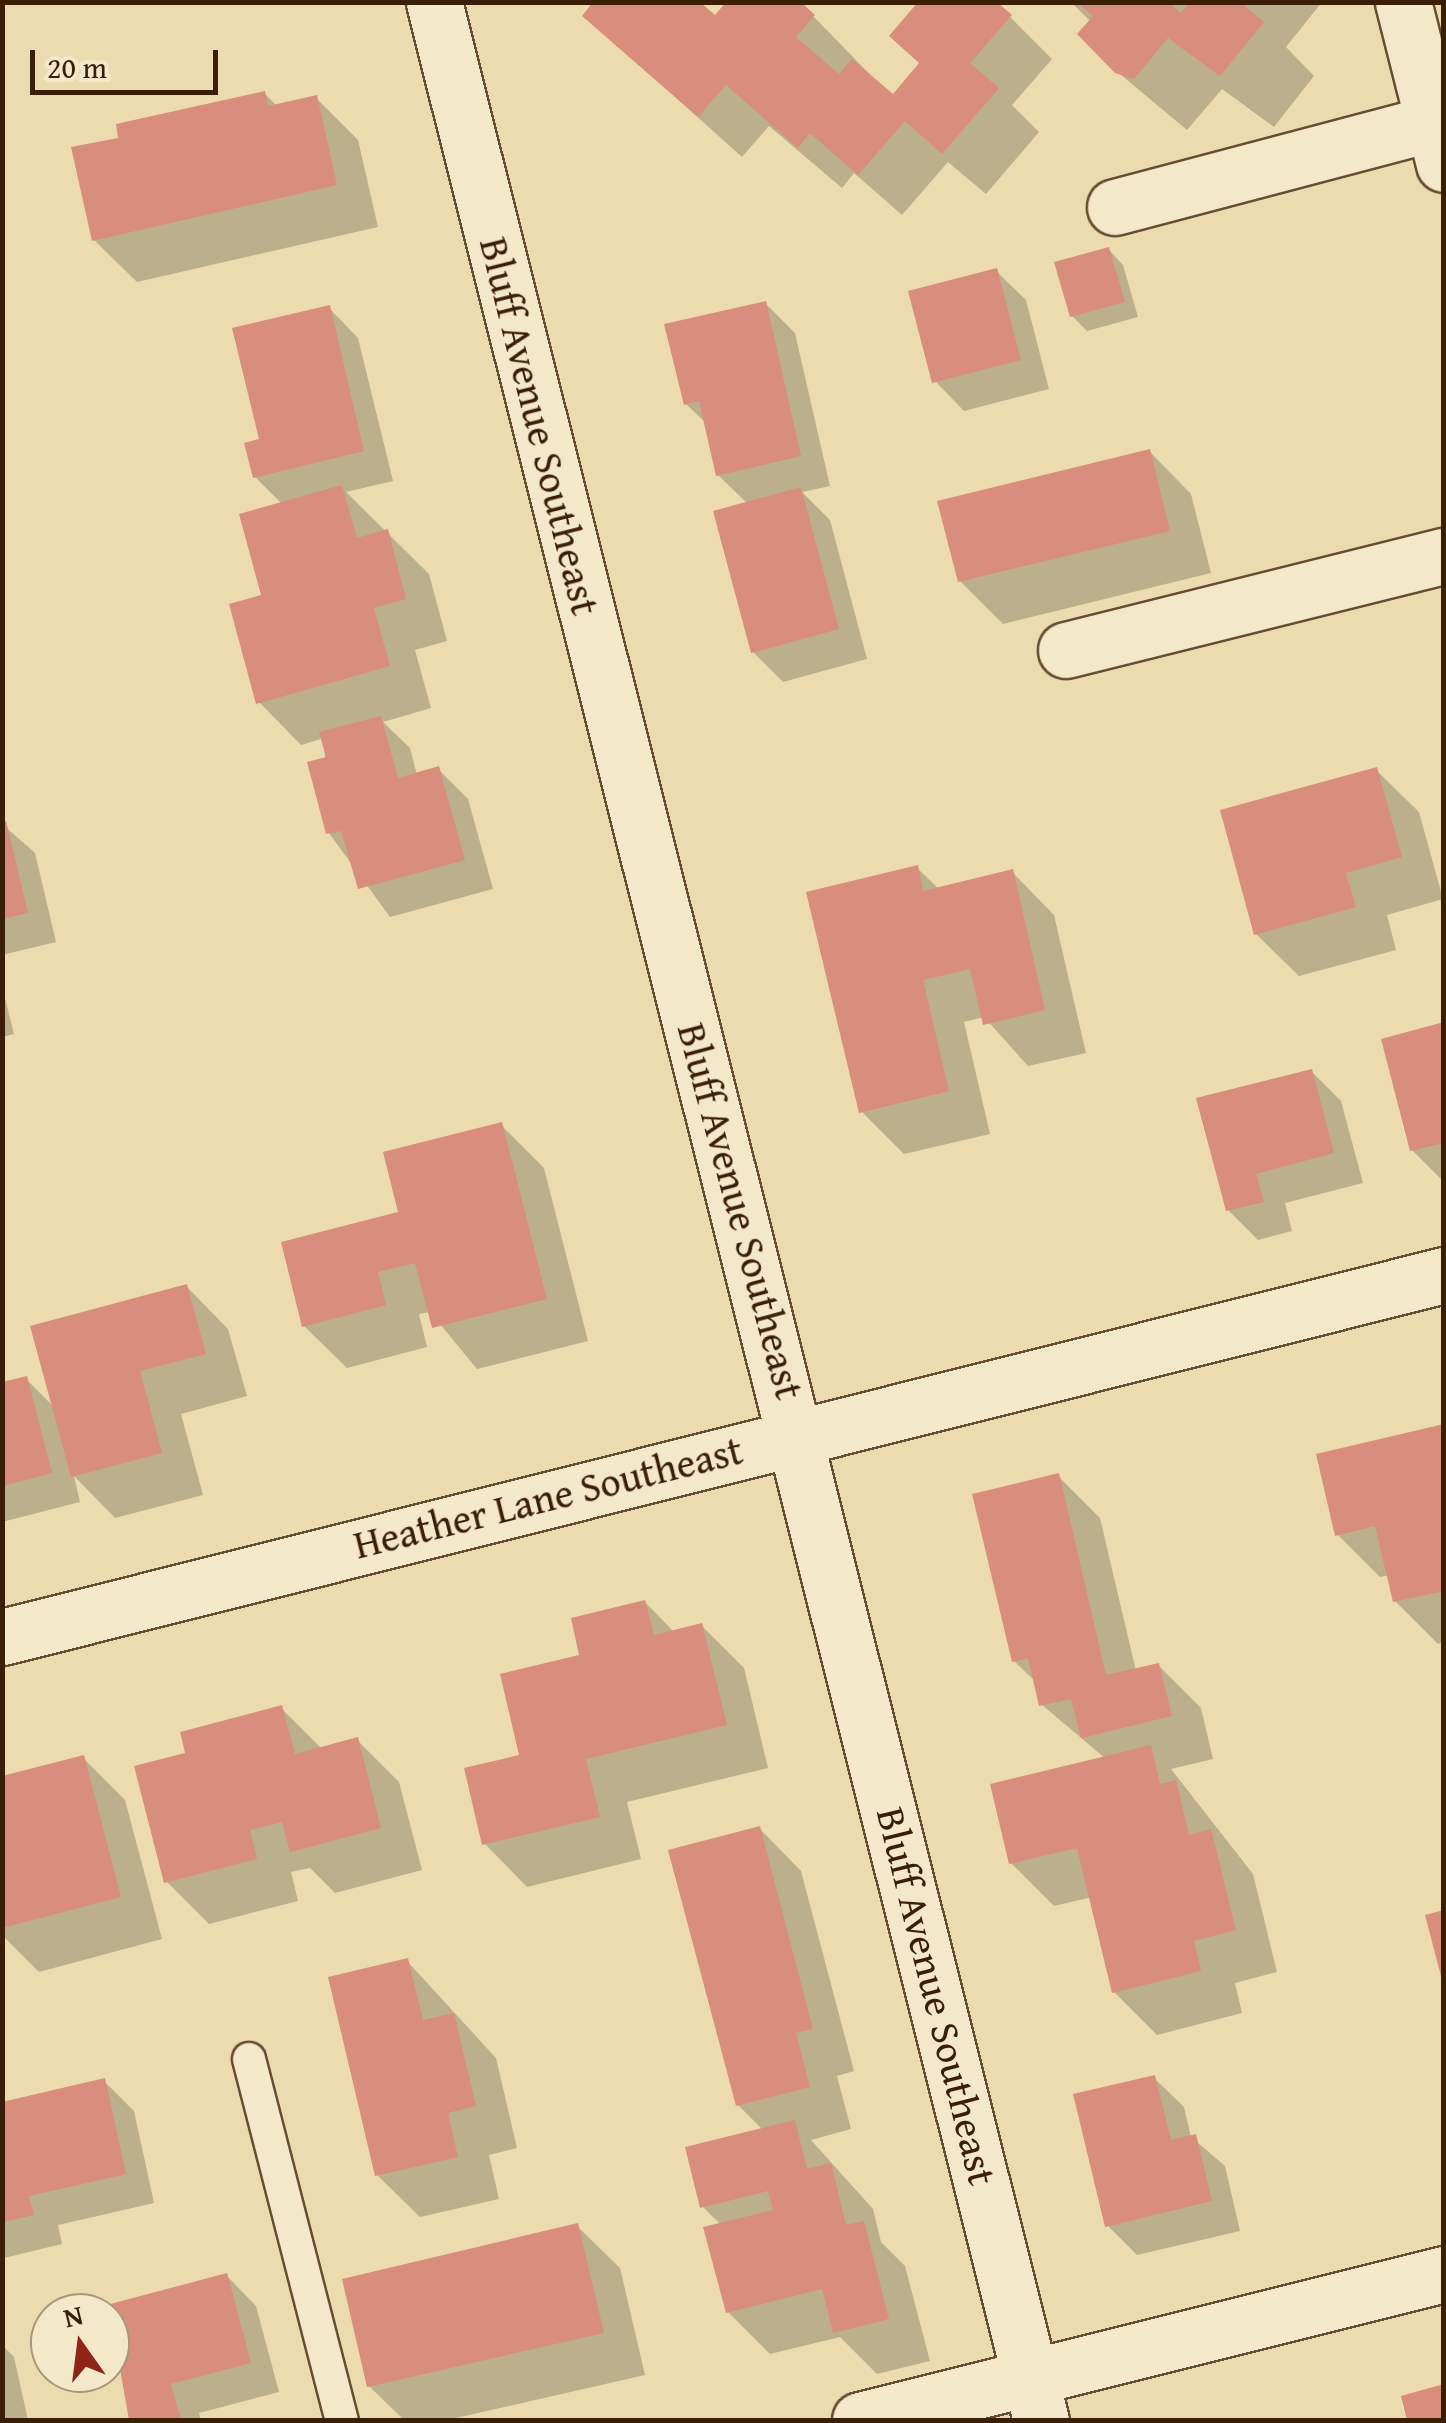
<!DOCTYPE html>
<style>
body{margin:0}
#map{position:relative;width:1446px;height:2423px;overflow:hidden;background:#ecdbae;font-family:"Gentium Book Plus",serif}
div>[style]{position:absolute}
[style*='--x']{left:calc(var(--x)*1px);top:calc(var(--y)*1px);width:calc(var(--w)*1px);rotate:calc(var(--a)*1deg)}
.shadow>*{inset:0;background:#0003}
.building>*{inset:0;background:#d98d7c}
.roads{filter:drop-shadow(2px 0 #674d32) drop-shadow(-2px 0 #674d32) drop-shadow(0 2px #674d32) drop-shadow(0 -2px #674d32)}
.service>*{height:32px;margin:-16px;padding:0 16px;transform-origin:16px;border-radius:16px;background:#f3e8ca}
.minor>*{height:55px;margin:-27.5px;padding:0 27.5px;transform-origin:27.5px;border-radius:27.5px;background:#f3e8ca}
.secondary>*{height:55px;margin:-27.5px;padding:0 27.5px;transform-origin:27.5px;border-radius:27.5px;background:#f3e8ca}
span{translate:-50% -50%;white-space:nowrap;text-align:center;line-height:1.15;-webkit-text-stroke:8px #f3e8ca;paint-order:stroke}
.street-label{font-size:40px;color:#3b1e08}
.frame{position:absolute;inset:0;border:5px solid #3b1e08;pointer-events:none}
.north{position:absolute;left:30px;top:2293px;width:100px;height:100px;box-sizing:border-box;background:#f3e8ca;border:2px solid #a9977c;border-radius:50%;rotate:346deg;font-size:28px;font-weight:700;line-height:40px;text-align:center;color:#3b1e08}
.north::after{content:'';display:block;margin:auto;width:35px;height:45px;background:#8f2418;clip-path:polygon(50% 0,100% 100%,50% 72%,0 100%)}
.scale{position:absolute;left:30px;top:50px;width:188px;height:45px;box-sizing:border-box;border:5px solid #3b1e08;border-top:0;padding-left:12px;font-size:30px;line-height:35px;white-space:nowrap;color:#3b1e08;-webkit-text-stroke:8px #f3e8ca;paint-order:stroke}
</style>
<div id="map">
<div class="shadow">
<div style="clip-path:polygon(1071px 2px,1322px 2px,1286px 47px,1314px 76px,1274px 127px,1222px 89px,1187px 130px,1102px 59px,1091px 22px)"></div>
<div style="clip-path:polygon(585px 16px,813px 16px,893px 98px,1010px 17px,1052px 59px,1012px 105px,1039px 132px,986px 194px,948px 162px,902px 215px,854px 173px,842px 188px,769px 126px,742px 157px)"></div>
<div style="clip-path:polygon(264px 93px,277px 106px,316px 98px,358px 140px,378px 227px,137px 282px,94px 240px,121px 140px)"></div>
<div style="clip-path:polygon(1109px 250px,1123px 265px,1138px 317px,1087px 331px,1072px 316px)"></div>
<div style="clip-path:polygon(996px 271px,1026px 300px,1049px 389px,964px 411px,935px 381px)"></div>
<div style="clip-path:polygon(765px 303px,795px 333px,830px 486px,802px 492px,830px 520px,867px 659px,783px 682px,753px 652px,748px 504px,718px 475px,707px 424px,686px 404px)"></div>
<div style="clip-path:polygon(329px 308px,358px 338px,393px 481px,346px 492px,429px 574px,447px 641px,415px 650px,431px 708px,383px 722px,410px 748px,417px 775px,438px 769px,468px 799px,493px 889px,390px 917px,329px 833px,324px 738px,301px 745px,259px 702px,282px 504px,255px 477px,262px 441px)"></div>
<div style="clip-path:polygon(1149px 451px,1191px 494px,1211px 573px,1003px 624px,960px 581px)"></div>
<div style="clip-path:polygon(1376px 770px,1419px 812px,1443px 899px,1387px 915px,1396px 950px,1299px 976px,1256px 934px)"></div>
<div style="clip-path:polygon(2px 824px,35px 853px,56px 942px,2px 955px)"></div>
<div style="clip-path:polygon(917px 868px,939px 889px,1012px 872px,1054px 915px,1086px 1053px,1028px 1066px,984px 1017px,964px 1022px,990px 1134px,904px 1154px,861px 1111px)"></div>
<div style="clip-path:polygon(2px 986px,14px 1034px,2px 1037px)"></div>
<div style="clip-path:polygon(1444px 1025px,1444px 1180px,1442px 1180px,1412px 1150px)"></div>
<div style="clip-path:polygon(1311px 1071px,1341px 1101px,1363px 1183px,1285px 1203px,1292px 1231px,1258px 1240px,1228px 1210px)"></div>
<div style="clip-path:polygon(501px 1125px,544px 1168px,588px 1341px,477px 1369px,430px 1312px,419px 1314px,427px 1347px,347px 1368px,304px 1326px)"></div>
<div style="clip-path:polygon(186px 1286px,228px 1329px,247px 1396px,181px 1414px,203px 1495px,115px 1518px,74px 1476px,80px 1502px,2px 1522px,2px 1385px,26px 1379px,54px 1407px)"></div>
<div style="clip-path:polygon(1444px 1427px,1444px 1642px,1438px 1644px,1395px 1601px,1389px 1575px,1380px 1577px,1338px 1535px)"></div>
<div style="clip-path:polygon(1058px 1476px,1100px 1518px,1136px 1671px,1158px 1665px,1201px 1708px,1213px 1759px,1171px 1769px,1253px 1874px,1277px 1972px,1235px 1983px,1242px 2013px,1157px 2035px,1114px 1992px,1092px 1897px,1054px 1906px,1011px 1863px,1106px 1759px,1041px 1704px,1036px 1682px,1014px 1661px)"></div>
<div style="clip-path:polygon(645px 1602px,675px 1633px,702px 1626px,744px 1668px,768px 1768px,627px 1802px,641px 1859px,527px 1887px,485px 1844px,522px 1756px,582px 1657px)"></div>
<div style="clip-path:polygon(281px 1708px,322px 1749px,357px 1740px,399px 1782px,422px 1870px,335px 1893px,310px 1868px,291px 1872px,298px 1901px,209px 1924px,167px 1882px,188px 1755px)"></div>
<div style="clip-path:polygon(83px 1758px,125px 1800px,162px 1939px,39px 1972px,2px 1935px,2px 1779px)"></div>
<div style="clip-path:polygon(759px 1828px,801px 1871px,854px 2071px,837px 2076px,851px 2129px,811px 2140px,873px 2209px,881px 2242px,905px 2266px,930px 2361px,877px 2374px,840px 2337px,770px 2354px,728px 2312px,721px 2225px,702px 2206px,763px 2130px,738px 2105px)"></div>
<div style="clip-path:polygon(407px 1961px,496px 2058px,517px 2148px,489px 2155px,499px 2199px,420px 2217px,377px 2175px)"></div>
<div style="clip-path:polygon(1154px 2078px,1184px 2107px,1191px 2137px,1225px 2166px,1240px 2231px,1137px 2255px,1108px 2226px)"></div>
<div style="clip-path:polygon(104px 2081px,134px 2111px,154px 2203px,58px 2225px,62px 2244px,4px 2258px,2px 2104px)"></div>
<div style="clip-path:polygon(577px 2226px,620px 2268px,645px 2375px,447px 2420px,404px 2420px,369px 2386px)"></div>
<div style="clip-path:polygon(227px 2276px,256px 2306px,279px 2392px,199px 2413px,201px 2420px,131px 2420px,110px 2313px,102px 2309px)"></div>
<div style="clip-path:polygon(2px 2345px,14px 2357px,28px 2420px,2px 2420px)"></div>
</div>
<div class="building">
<div style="clip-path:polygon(593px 2px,700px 2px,715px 15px,726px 2px,801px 2px,815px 15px,796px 37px,839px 74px,852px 59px,893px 94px,919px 63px,889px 36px,918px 2px,997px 2px,1012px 15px,970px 63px,999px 88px,942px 154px,905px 121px,858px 175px,810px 133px,798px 148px,726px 85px,698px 117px,582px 16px)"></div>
<div style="clip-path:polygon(1077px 2px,1168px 2px,1181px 13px,1190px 2px,1240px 2px,1264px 22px,1220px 76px,1168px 38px,1134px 79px,1115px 73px,1077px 34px,1093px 16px)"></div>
<div style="clip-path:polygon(265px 91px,268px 106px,317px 95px,337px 185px,92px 241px,71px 147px,118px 138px,116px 124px)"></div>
<div style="clip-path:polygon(1109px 247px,1125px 302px,1070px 317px,1054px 262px)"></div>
<div style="clip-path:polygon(997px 268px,1021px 360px,932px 383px,908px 291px)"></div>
<div style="clip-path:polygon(766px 301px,801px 456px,716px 476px,699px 401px,684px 405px,664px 324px)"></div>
<div style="clip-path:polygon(330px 305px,364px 451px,253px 478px,244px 443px,259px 439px,232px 328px)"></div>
<div style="clip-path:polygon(1150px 449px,1170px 531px,958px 582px,937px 501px)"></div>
<div style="clip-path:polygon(342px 485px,357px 538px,388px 529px,406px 599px,374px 608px,390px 666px,256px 704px,229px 604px,261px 595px,239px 514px)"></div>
<div style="clip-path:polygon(801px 487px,839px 629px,751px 653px,713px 511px)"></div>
<div style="clip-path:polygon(381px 716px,398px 778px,439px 766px,465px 860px,358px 889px,341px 831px,326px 834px,307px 762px,326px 757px,319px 732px)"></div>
<div style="clip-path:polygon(1377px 767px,1402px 857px,1346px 873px,1356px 907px,1254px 935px,1220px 810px)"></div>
<div style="clip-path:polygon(6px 821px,28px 913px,2px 919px,2px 822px)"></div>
<div style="clip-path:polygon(918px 865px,923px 891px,1013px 869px,1045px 1010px,983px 1025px,970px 969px,923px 980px,949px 1091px,859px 1113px,806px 892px)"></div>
<div style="clip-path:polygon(1444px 1022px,1444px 1143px,1410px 1151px,1381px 1039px)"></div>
<div style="clip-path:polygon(1312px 1069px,1334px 1153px,1256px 1174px,1264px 1202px,1226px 1211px,1196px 1098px)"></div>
<div style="clip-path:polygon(502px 1122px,547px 1299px,432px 1328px,415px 1263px,378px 1272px,386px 1305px,302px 1327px,281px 1242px,398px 1212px,383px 1152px)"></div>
<div style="clip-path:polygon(187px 1284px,206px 1354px,140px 1371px,162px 1453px,71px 1477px,30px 1326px)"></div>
<div style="clip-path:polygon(27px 1376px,52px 1473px,2px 1486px,2px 1382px)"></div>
<div style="clip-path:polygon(1444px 1424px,1444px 1591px,1393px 1602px,1375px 1526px,1335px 1536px,1316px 1454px)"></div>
<div style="clip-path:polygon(1059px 1473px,1106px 1675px,1159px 1663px,1172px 1716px,1081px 1738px,1071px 1699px,1039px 1706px,1028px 1658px,1012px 1662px,972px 1494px)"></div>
<div style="clip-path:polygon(645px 1600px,654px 1635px,702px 1623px,727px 1725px,586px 1759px,600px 1817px,482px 1845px,464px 1768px,519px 1755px,500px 1674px,579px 1655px,571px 1618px)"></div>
<div style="clip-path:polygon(282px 1705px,295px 1754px,358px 1737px,381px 1828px,290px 1852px,282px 1822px,250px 1830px,257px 1859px,164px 1883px,134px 1766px,185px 1753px,180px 1732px)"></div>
<div style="clip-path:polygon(1151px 1745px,1160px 1784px,1176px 1780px,1189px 1835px,1211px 1829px,1236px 1930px,1194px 1941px,1201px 1971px,1112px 1993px,1077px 1848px,1009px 1864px,990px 1784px)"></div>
<div style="clip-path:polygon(84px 1755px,121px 1897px,2px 1928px,2px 1776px)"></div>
<div style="clip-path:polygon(760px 1826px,813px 2029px,796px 2033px,810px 2087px,736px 2106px,668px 1850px)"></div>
<div style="clip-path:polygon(1444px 1910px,1444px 1980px,1442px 1980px,1425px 1915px)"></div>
<div style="clip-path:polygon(408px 1958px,423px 2020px,454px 2013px,476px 2106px,448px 2113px,458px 2157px,375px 2176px,328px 1977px)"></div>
<div style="clip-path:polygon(1155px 2075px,1171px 2140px,1196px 2134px,1212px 2201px,1105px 2227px,1073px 2094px)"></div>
<div style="clip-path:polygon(105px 2078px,126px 2174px,29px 2196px,34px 2215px,2px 2222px,2px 2102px)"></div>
<div style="clip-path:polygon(795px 2120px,807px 2169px,831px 2163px,846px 2225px,864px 2221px,889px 2319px,833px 2333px,822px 2289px,726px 2313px,703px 2227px,773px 2210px,768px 2191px,700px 2208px,685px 2147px)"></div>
<div style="clip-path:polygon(578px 2223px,604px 2333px,367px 2387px,342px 2279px)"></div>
<div style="clip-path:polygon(227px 2273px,251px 2363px,171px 2384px,181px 2420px,129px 2420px,110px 2313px,99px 2307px)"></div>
<div style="clip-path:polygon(1444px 2384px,1444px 2420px,1407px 2420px,1401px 2396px)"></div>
</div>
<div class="roads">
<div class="service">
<div style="--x:249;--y:2059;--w:373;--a:75.6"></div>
</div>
<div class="minor">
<div style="--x:434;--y:2;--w:2493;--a:75.91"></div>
<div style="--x:1115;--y:207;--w:329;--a:-14.8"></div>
<div style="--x:1066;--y:650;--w:390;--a:-14"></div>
<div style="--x:2;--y:1637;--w:1487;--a:-14.09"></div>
<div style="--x:860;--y:2420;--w:602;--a:-14.04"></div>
</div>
<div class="secondary">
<div style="--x:1403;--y:2;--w:167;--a:75.8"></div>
</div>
</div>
<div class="street-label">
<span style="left:540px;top:426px;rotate:76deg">Bluff Avenue Southeast</span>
<span style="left:741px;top:1211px;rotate:75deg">Bluff Avenue Southeast</span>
<span style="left:548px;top:1497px;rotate:-14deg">Heather Lane Southeast</span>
<span style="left:937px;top:1996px;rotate:76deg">Bluff Avenue Southeast</span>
</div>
<div class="frame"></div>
<div class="north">N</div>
<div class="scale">20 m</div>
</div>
